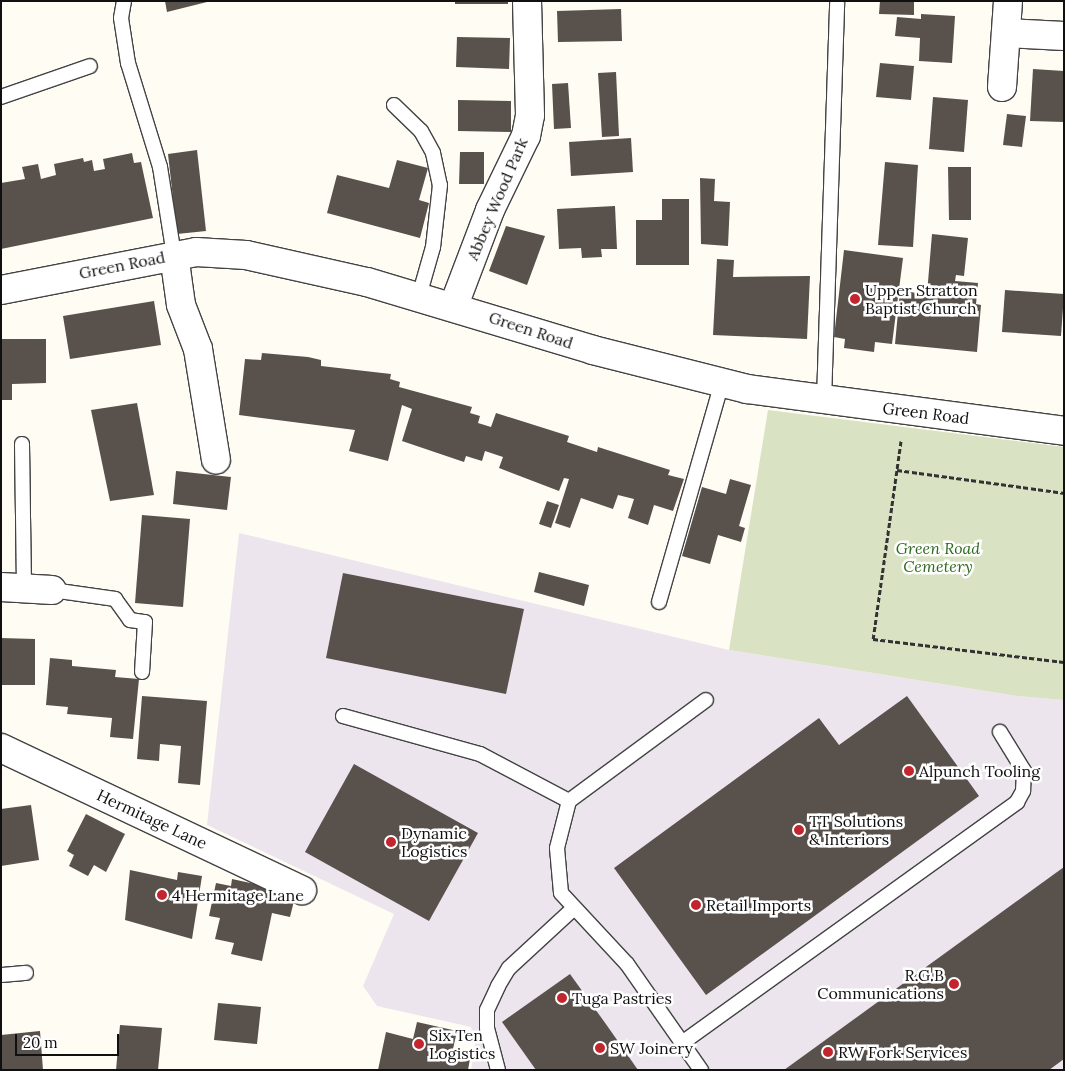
<!DOCTYPE html>
<style>
body{margin:0}
#map{position:relative;width:1065px;height:1071px;overflow:hidden;background:#fffcf3;font-family:Lora,serif}
div>[style]{position:absolute}
[style*='--x']{left:calc(var(--x)*1px);top:calc(var(--y)*1px);width:calc(var(--w)*1px);rotate:calc(var(--a)*1deg)}
.industrial>*{inset:0;background:#ede5ee}
.cemetery>*{inset:0;background:#d9e2c2}
.building>*{inset:0;background:#59514c}
.path>*{height:3px;margin-top:-1.5px;transform-origin:0;background:repeating-linear-gradient(90deg,#323232 0 5px,transparent 0 7.5px)}
.roads{filter:drop-shadow(1px 0 #434343) drop-shadow(-1px 0 #434343) drop-shadow(0 1px #434343) drop-shadow(0 -1px #434343)}
.lane>*{height:14px;margin:-7px;padding:0 7px;transform-origin:7px;border-radius:7px;background:#fff}
.street>*{height:28px;margin:-14px;padding:0 14px;transform-origin:14px;border-radius:14px;background:#fff}
.dots>*{width:14px;height:14px;translate:-50% -50%;box-sizing:border-box;border:2px solid #fff;border-radius:50%}
span{translate:-50% -50%;white-space:nowrap;text-align:center;line-height:1.15;-webkit-text-stroke:5px #fff;paint-order:stroke}
.street-label{font-size:16px;color:#101010}
.poi-label{font-size:16px;color:#101010}
.left{translate:0 -50%;text-align:left}
.right{translate:-100% -50%;text-align:right}
.park-label{font-size:16px;color:#2f6a1e;font-style:italic}
.frame{position:absolute;inset:0;border:2px solid #101010;pointer-events:none}
.scale{position:absolute;left:15px;top:1034px;width:104px;height:22px;box-sizing:border-box;border:2px solid #101010;border-top:0;padding-left:6px;font-size:15px;line-height:18px;white-space:nowrap;color:#101010;-webkit-text-stroke:4px #fff;paint-order:stroke}
</style>
<div id="map">
<div class="industrial">
<div style="clip-path:polygon(239px 533px,729px 650px,1017px 696px,1064px 700px,1064px 1070px,471px 1070px,475px 1043px,471px 1027px,377px 1006px,363px 986px,394px 914px,207px 825px)"></div>
</div>
<div class="cemetery">
<div style="clip-path:polygon(768px 410px,1064px 447px,1064px 700px,1017px 696px,729px 650px)"></div>
</div>
<div class="building">
<div style="clip-path:polygon(165px 1px,207px 1px,207px 2px,167px 12px)"></div>
<div style="clip-path:polygon(455px 1px,508px 1px,508px 4px,455px 4px)"></div>
<div style="clip-path:polygon(880px 1px,914px 1px,914px 15px,879px 14px)"></div>
<div style="clip-path:polygon(621px 9px,622px 41px,558px 42px,557px 11px)"></div>
<div style="clip-path:polygon(921px 14px,955px 16px,952px 63px,919px 61px,920px 38px,895px 36px,897px 17px,921px 19px)"></div>
<div style="clip-path:polygon(457px 37px,510px 38px,509px 69px,456px 67px)"></div>
<div style="clip-path:polygon(880px 63px,914px 66px,911px 100px,876px 97px)"></div>
<div style="clip-path:polygon(1033px 69px,1064px 71px,1064px 122px,1030px 121px)"></div>
<div style="clip-path:polygon(616px 72px,619px 136px,602px 137px,598px 73px)"></div>
<div style="clip-path:polygon(568px 83px,571px 128px,554px 129px,552px 84px)"></div>
<div style="clip-path:polygon(933px 97px,968px 100px,964px 152px,929px 149px)"></div>
<div style="clip-path:polygon(458px 100px,511px 101px,511px 132px,458px 131px)"></div>
<div style="clip-path:polygon(1007px 114px,1026px 116px,1022px 147px,1003px 145px)"></div>
<div style="clip-path:polygon(631px 138px,633px 172px,571px 176px,569px 142px)"></div>
<div style="clip-path:polygon(197px 150px,206px 231px,177px 234px,168px 154px)"></div>
<div style="clip-path:polygon(460px 152px,484px 152px,484px 184px,459px 184px)"></div>
<div style="clip-path:polygon(132px 153px,134px 163px,141px 162px,153px 218px,1px 249px,1px 183px,25px 179px,22px 167px,38px 164px,41px 179px,56px 175px,54px 164px,83px 158px,84px 162px,92px 160px,94px 171px,105px 169px,103px 159px)"></div>
<div style="clip-path:polygon(397px 160px,428px 168px,419px 200px,429px 203px,420px 238px,327px 213px,337px 175px,389px 188px)"></div>
<div style="clip-path:polygon(885px 162px,918px 165px,913px 247px,878px 245px)"></div>
<div style="clip-path:polygon(948px 167px,971px 167px,971px 220px,949px 220px)"></div>
<div style="clip-path:polygon(700px 178px,715px 179px,714px 201px,730px 202px,728px 246px,701px 244px)"></div>
<div style="clip-path:polygon(662px 199px,689px 199px,689px 265px,636px 265px,636px 220px,662px 220px)"></div>
<div style="clip-path:polygon(615px 206px,617px 249px,601px 249px,602px 257px,582px 258px,581px 248px,559px 249px,557px 209px)"></div>
<div style="clip-path:polygon(506px 226px,545px 236px,527px 285px,489px 271px)"></div>
<div style="clip-path:polygon(932px 234px,968px 238px,964px 276px,956px 275px,955px 281px,978px 283px,976px 304px,981px 305px,977px 352px,895px 344px,900px 291px,927px 294px)"></div>
<div style="clip-path:polygon(844px 250px,903px 258px,892px 344px,875px 342px,874px 352px,844px 348px,845px 339px,834px 337px)"></div>
<div style="clip-path:polygon(717px 259px,734px 260px,733px 277px,810px 276px,807px 339px,713px 335px)"></div>
<div style="clip-path:polygon(1005px 290px,1064px 294px,1061px 336px,1002px 332px)"></div>
<div style="clip-path:polygon(154px 301px,161px 345px,70px 359px,63px 316px)"></div>
<div style="clip-path:polygon(1px 339px,46px 339px,46px 383px,12px 384px,12px 400px,1px 400px)"></div>
<div style="clip-path:polygon(262px 353px,308px 357px,321px 360px,321px 366px,391px 374px,390px 379px,400px 382px,399px 387px,472px 407px,470px 413px,480px 416px,478px 423px,491px 427px,496px 413px,569px 436px,567px 442px,597px 452px,598px 447px,670px 470px,668px 475px,684px 479px,673px 511px,654px 505px,648px 525px,628px 518px,634px 499px,618px 495px,613px 509px,581px 498px,570px 528px,555px 523px,569px 479px,564px 478px,559px 491px,499px 468px,503px 457px,485px 451px,482px 461px,466px 456px,464px 462px,402px 441px,412px 409px,402px 405px,388px 461px,349px 451px,355px 430px,239px 415px,245px 359px,261px 360px)"></div>
<div style="clip-path:polygon(137px 403px,154px 495px,110px 501px,91px 410px)"></div>
<div style="clip-path:polygon(176px 471px,231px 477px,227px 510px,173px 504px)"></div>
<div style="clip-path:polygon(730px 479px,751px 485px,739px 526px,745px 528px,741px 542px,718px 535px,710px 564px,682px 556px,702px 487px,726px 494px)"></div>
<div style="clip-path:polygon(547px 501px,559px 505px,551px 528px,539px 524px)"></div>
<div style="clip-path:polygon(142px 515px,190px 519px,183px 607px,135px 603px)"></div>
<div style="clip-path:polygon(539px 572px,589px 585px,584px 606px,534px 592px)"></div>
<div style="clip-path:polygon(343px 573px,524px 609px,506px 694px,326px 658px)"></div>
<div style="clip-path:polygon(1px 638px,35px 639px,35px 685px,1px 685px)"></div>
<div style="clip-path:polygon(50px 658px,72px 660px,72px 666px,116px 670px,115px 677px,139px 679px,133px 739px,110px 737px,112px 718px,67px 714px,68px 707px,46px 705px)"></div>
<div style="clip-path:polygon(142px 696px,207px 701px,200px 785px,178px 783px,181px 746px,160px 744px,159px 761px,137px 759px)"></div>
<div style="clip-path:polygon(907px 696px,979px 796px,706px 995px,614px 868px,819px 718px,839px 745px)"></div>
<div style="clip-path:polygon(354px 764px,478px 833px,429px 921px,305px 852px)"></div>
<div style="clip-path:polygon(31px 805px,39px 860px,1px 866px,1px 809px)"></div>
<div style="clip-path:polygon(86px 814px,125px 834px,106px 872px,94px 865px,88px 876px,69px 866px,74px 855px,67px 851px)"></div>
<div style="clip-path:polygon(1064px 867px,1064px 1059px,1049px 1070px,784px 1070px)"></div>
<div style="clip-path:polygon(130px 870px,177px 880px,178px 872px,202px 876px,192px 939px,125px 920px)"></div>
<div style="clip-path:polygon(232px 879px,296px 893px,290px 917px,272px 913px,262px 961px,231px 954px,234px 943px,215px 939px,220px 918px,209px 916px,216px 883px,231px 886px)"></div>
<div style="clip-path:polygon(570px 974px,608px 1027px,638px 1070px,536px 1070px,502px 1022px)"></div>
<div style="clip-path:polygon(218px 1003px,261px 1007px,257px 1044px,214px 1040px)"></div>
<div style="clip-path:polygon(417px 1022px,457px 1031px,453px 1049px,471px 1053px,468px 1070px,378px 1070px,386px 1032px,413px 1039px)"></div>
<div style="clip-path:polygon(120px 1025px,162px 1028px,158px 1070px,116px 1070px)"></div>
<div style="clip-path:polygon(40px 1031px,43px 1070px,1px 1070px,1px 1035px)"></div>
</div>
<div class="path">
<div style="--x:901;--y:441;--w:200;--a:98"></div>
<div style="--x:873;--y:639;--w:192;--a:6.9"></div>
<div style="--x:897;--y:470;--w:169;--a:7.8"></div>
</div>
<div class="roads">
<div class="lane">
<div style="--x:124;--y:1;--w:17;--a:100"></div>
<div style="--x:121;--y:18;--w:46;--a:81.2"></div>
<div style="--x:128;--y:63;--w:109;--a:72.9"></div>
<div style="--x:160;--y:167;--w:89;--a:81"></div>
<div style="--x:1;--y:97;--w:94;--a:-19.2"></div>
<div style="--x:394;--y:105;--w:37;--a:44"></div>
<div style="--x:421;--y:131;--w:25;--a:61"></div>
<div style="--x:433;--y:153;--w:33;--a:78"></div>
<div style="--x:440;--y:185;--w:62;--a:96.4"></div>
<div style="--x:433;--y:247;--w:51;--a:105.9"></div>
<div style="--x:824;--y:400;--w:397;--a:-88.1"></div>
<div style="--x:22;--y:444;--w:144;--a:89.2"></div>
<div style="--x:52;--y:590;--w:64;--a:8.1"></div>
<div style="--x:115;--y:599;--w:26;--a:54"></div>
<div style="--x:130;--y:620;--w:15;--a:8"></div>
<div style="--x:145;--y:622;--w:50;--a:93.4"></div>
<div style="--x:659;--y:602;--w:228;--a:-74"></div>
<div style="--x:343;--y:716;--w:142;--a:15.5"></div>
<div style="--x:480;--y:754;--w:101;--a:27.8"></div>
<div style="--x:1;--y:975;--w:25;--a:-5"></div>
<div style="--x:682;--y:1043;--w:413;--a:-35.7"></div>
<div style="--x:1017;--y:802;--w:13;--a:-61"></div>
<div style="--x:1023;--y:791;--w:20;--a:-87"></div>
<div style="--x:1024;--y:771;--w:46;--a:-121.6"></div>
<div style="--x:498;--y:1070;--w:43;--a:-104.7"></div>
<div style="--x:487;--y:1028;--w:18;--a:-90"></div>
<div style="--x:487;--y:1010;--w:26;--a:-65"></div>
<div style="--x:498;--y:986;--w:21;--a:-59"></div>
<div style="--x:509;--y:968;--w:87;--a:-42.7"></div>
<div style="--x:701;--y:1070;--w:129;--a:-124.9"></div>
<div style="--x:627;--y:964;--w:97;--a:-132.9"></div>
<div style="--x:561;--y:893;--w:45;--a:-95.1"></div>
<div style="--x:557;--y:848;--w:49;--a:-75.7"></div>
<div style="--x:569;--y:801;--w:170;--a:-36.4"></div>
</div>
<div class="street">
<div style="--x:1006;--y:33;--w:58;--a:3"></div>
<div style="--x:1002;--y:87;--w:86;--a:-86"></div>
<div style="--x:174;--y:255;--w:50;--a:82"></div>
<div style="--x:181;--y:305;--w:47;--a:68.9"></div>
<div style="--x:198;--y:349;--w:112;--a:80.8"></div>
<div style="--x:1;--y:290;--w:199;--a:-11"></div>
<div style="--x:196;--y:252;--w:50;--a:3.4"></div>
<div style="--x:246;--y:255;--w:124;--a:12.6"></div>
<div style="--x:367;--y:282;--w:236;--a:16.7"></div>
<div style="--x:593;--y:350;--w:159;--a:14.2"></div>
<div style="--x:747;--y:389;--w:320;--a:7.5"></div>
<div style="--x:454;--y:305;--w:102;--a:-69.2"></div>
<div style="--x:490;--y:210;--w:82;--a:-64.1"></div>
<div style="--x:526;--y:136;--w:21;--a:-79"></div>
<div style="--x:530;--y:115;--w:114;--a:-91.5"></div>
<div style="--x:1;--y:587;--w:51;--a:3.4"></div>
<div style="--x:1;--y:748;--w:333;--a:25.3"></div>
</div>
</div>
<div class="dots">
<div style="left:855px;top:299px;background:#c3252f"></div>
<div style="left:909px;top:771px;background:#c3252f"></div>
<div style="left:799px;top:830px;background:#c3252f"></div>
<div style="left:391px;top:842px;background:#c3252f"></div>
<div style="left:162px;top:895px;background:#c3252f"></div>
<div style="left:696px;top:905px;background:#c3252f"></div>
<div style="left:954px;top:984px;background:#c3252f"></div>
<div style="left:562px;top:998px;background:#c3252f"></div>
<div style="left:419px;top:1044px;background:#c3252f"></div>
<div style="left:600px;top:1048px;background:#c3252f"></div>
<div style="left:828px;top:1052px;background:#c3252f"></div>
</div>
<div class="street-label">
<span style="left:497px;top:199px;rotate:-67deg">Abbey Wood Park</span>
<span style="left:122px;top:265px;rotate:-11deg">Green Road</span>
<span style="left:531px;top:330px;rotate:18deg">Green Road</span>
<span style="left:926px;top:413px;rotate:7deg">Green Road</span>
<span style="left:152px;top:819px;rotate:25deg">Hermitage Lane</span>
</div>
<div class="poi-label">
<span class="left" style="left:865px;top:299px">Upper Stratton<br>Baptist Church</span>
<span class="left" style="left:919px;top:771px">Alpunch Tooling</span>
<span class="left" style="left:809px;top:830px">TT Solutions<br>&amp; Interiors</span>
<span class="left" style="left:401px;top:842px">Dynamic<br>Logistics</span>
<span class="left" style="left:172px;top:895px">4 Hermitage Lane</span>
<span class="left" style="left:706px;top:905px">Retail Imports</span>
<span class="right" style="left:944px;top:984px">R.G.B<br>Communications</span>
<span class="left" style="left:572px;top:998px">Tuga Pastries</span>
<span class="left" style="left:429px;top:1044px">Six Ten<br>Logistics</span>
<span class="left" style="left:610px;top:1048px">SW Joinery</span>
<span class="left" style="left:838px;top:1052px">RW Fork Services</span>
</div>
<div class="park-label">
<span style="left:938px;top:557px">Green Road<br>Cemetery</span>
</div>
<div class="frame"></div>
<div class="scale">20 m</div>
</div>
